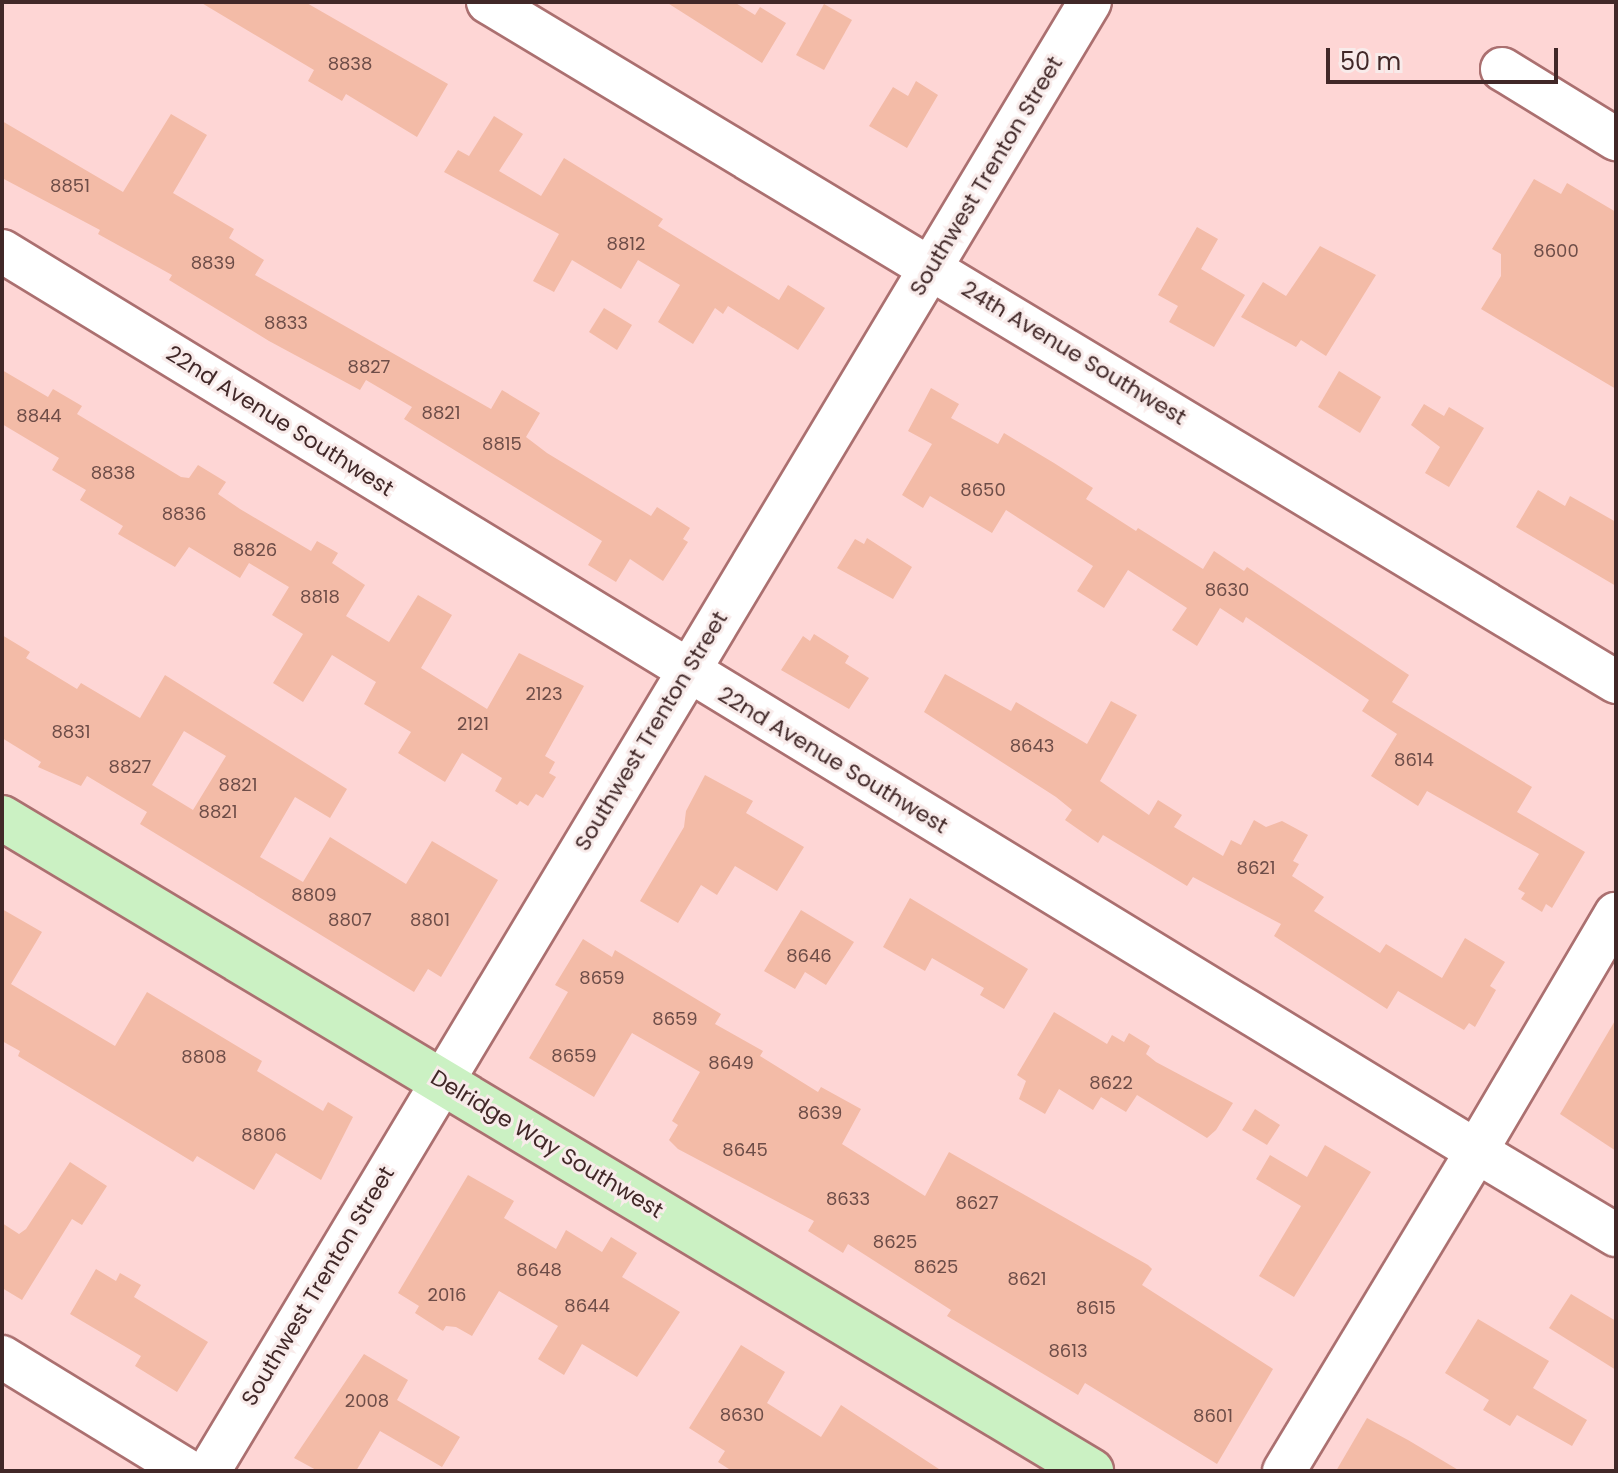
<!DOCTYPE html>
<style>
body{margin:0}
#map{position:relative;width:1618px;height:1473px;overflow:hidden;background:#fed6d5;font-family:Poppins,sans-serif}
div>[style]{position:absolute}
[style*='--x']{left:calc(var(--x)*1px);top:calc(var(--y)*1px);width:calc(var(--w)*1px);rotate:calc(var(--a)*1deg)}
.building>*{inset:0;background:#f3bba7}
.roads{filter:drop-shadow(2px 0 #ab7070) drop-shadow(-2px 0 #ab7070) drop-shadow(0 2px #ab7070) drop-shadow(0 -2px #ab7070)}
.minor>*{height:42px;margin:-21px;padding:0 21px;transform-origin:21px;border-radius:21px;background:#fff}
.major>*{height:44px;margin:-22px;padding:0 22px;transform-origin:22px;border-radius:22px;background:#cbf1c3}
span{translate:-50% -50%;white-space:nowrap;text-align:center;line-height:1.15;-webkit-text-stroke:6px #f8ebea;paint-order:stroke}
.number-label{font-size:18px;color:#6e4d48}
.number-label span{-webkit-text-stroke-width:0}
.street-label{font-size:22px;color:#412828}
.frame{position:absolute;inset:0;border:4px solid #412828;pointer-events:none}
.scale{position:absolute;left:1326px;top:48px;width:232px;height:36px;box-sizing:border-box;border:4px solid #412828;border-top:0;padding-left:10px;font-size:24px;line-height:28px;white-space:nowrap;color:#412828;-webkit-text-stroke:6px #f8ebea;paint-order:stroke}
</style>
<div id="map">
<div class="building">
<div style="clip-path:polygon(200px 2px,305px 2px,448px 84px,417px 137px,346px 94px,342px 101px,308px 81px,314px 70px)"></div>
<div style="clip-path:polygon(666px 2px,734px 2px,755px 15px,760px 7px,786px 23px,762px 63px)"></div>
<div style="clip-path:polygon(824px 4px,852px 20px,824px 70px,796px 55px)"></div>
<div style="clip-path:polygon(916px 81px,938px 95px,907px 148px,869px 126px,893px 87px,908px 96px)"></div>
<div style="clip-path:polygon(171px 114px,207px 135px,173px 193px,234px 229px,229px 238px,264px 260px,255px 275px,491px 409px,502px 390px,540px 413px,526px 437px,547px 453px,651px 516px,657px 507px,690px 528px,683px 539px,688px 542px,663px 581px,630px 559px,616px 582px,588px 565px,602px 541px,404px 419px,412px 407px,366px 380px,360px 390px,269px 341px,169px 280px,172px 275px,98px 234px,100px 230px,2px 178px,2px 121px,123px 192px)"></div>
<div style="clip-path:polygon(494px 116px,523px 134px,499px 171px,541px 196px,564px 158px,663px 219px,658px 226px,779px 300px,788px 285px,825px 308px,798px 350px,728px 306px,723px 314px,715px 308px,693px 344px,658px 322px,680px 285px,638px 260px,621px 289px,572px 260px,554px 292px,533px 281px,559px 234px,444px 172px,458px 150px,469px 156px)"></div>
<div style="clip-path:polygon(1534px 179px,1561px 194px,1567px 183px,1616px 212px,1616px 389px,1481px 309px,1501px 276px,1501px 254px,1492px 249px)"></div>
<div style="clip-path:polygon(1197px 227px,1218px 239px,1201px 269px,1245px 295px,1214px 347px,1169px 322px,1178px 306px,1158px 295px)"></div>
<div style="clip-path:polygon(1320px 246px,1376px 275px,1326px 356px,1301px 340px,1296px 347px,1241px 317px,1263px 282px,1286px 296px)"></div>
<div style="clip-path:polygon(604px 308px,632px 325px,617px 350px,589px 332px)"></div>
<div style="clip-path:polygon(2px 370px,48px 397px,53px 389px,82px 406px,77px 414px,181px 477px,189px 478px,198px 465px,226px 482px,218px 494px,240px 509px,311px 551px,317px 541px,338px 553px,332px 563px,365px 585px,346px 616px,389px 642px,418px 595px,452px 615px,421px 668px,487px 709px,519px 653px,584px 686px,545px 756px,555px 762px,549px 773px,556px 777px,543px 798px,536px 794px,528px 806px,520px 801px,517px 805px,495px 791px,502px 778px,462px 753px,445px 782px,398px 753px,411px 732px,364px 704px,376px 682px,332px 655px,303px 702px,273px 683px,303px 634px,272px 615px,289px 587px,249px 563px,240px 578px,189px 547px,175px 567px,118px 534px,123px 526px,80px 500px,86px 490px,52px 470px,59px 458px,2px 424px)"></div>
<div style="clip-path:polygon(1339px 371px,1381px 397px,1360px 433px,1318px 407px)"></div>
<div style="clip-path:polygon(931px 388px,959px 404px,951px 418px,998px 444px,1004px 433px,1054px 463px,1093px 488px,1086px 499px,1136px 531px,1138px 528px,1203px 569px,1214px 551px,1244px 571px,1247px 567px,1409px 675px,1392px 702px,1532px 787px,1517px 812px,1585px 852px,1552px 908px,1546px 904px,1542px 912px,1521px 899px,1525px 893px,1518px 889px,1539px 854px,1427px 791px,1418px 806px,1371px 776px,1397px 734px,1362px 711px,1369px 700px,1246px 617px,1243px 623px,1220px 608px,1197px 646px,1172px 630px,1187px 608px,1128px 570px,1104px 608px,1077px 591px,1093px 566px,1006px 510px,992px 533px,930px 496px,923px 508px,902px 495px,932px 444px,908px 431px)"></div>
<div style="clip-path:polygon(1424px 404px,1444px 416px,1449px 407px,1484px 428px,1449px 487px,1425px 473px,1440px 447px,1411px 425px)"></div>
<div style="clip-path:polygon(1538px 490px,1565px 506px,1570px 496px,1616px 522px,1616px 586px,1516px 527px)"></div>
<div style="clip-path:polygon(867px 538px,912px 567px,893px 599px,837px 568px,855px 539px,864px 544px)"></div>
<div style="clip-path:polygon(814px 634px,849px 656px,845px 663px,869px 678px,849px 709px,781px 670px,803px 636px,810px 641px)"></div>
<div style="clip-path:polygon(evenodd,2px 635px,30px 652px,26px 658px,77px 689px,81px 683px,140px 718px,165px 675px,347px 789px,330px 818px,295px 797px,260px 857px,303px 882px,330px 837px,406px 884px,432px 841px,498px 880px,441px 977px,428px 969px,414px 992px,140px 824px,147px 812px,87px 776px,81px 786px,38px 767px,41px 762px,2px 738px,2px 635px,184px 731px,226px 756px,193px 810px,152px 785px,184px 731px)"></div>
<div style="clip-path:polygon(945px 674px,1011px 711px,1016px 702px,1087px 744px,1111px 701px,1137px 715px,1100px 781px,1149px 815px,1158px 800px,1182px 815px,1174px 827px,1223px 856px,1231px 840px,1241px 845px,1254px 820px,1266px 827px,1282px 821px,1308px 835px,1293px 861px,1299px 864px,1292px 876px,1324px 897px,1314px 911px,1380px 953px,1386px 944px,1442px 978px,1465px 938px,1505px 962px,1490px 986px,1496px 990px,1475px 1027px,1469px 1023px,1464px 1030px,1398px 991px,1387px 1009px,1274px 936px,1281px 924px,1193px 877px,1187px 886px,1103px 835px,1098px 843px,1065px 820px,1072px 810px,1056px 797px,924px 712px)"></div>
<div style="clip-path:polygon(705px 775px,753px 801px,746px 813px,804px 847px,777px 891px,735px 866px,717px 895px,701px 885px,678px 923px,640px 901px,684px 827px,686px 811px)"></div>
<div style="clip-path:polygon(910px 898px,1028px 969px,1004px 1009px,980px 995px,984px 988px,932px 958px,925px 971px,883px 947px)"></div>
<div style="clip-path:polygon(2px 909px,42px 932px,11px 984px,115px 1046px,147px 992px,262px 1061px,257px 1071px,323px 1111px,328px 1102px,353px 1117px,321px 1180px,276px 1153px,254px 1190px,197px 1156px,193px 1162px,18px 1056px,20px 1051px,2px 1041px)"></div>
<div style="clip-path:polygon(801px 910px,854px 942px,826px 985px,805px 972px,795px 989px,764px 971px)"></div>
<div style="clip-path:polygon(583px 939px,612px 957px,615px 950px,721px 1014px,715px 1024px,763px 1051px,760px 1056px,818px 1092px,821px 1087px,861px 1109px,842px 1144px,925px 1196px,949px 1152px,1148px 1265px,1152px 1269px,1142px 1285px,1273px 1369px,1217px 1464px,1085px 1383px,1078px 1395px,947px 1316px,951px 1310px,848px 1244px,843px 1253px,808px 1231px,814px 1221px,678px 1149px,669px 1140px,678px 1125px,672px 1121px,700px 1072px,632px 1033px,594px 1097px,529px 1058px,568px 992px,555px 985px)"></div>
<div style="clip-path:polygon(1054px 1012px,1107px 1044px,1112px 1035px,1124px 1042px,1129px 1033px,1150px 1046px,1146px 1054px,1156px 1062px,1233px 1103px,1216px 1130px,1207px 1138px,1137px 1095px,1126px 1112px,1101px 1097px,1093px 1110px,1059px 1089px,1045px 1114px,1019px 1099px,1026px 1081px,1017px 1075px)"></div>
<div style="clip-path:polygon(1616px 1019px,1616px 1151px,1560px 1114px)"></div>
<div style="clip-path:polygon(1255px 1109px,1280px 1125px,1267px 1145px,1242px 1130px)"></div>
<div style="clip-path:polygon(1325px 1145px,1371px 1172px,1294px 1297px,1259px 1276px,1301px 1206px,1256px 1179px,1270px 1155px,1307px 1177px)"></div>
<div style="clip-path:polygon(70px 1162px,107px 1186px,82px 1225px,72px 1219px,22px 1300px,2px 1288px,2px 1223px,19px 1234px,26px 1229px)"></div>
<div style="clip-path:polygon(468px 1175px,514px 1201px,504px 1218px,556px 1249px,566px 1230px,602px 1252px,611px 1237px,637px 1253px,622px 1277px,680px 1312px,637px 1377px,582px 1344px,564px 1375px,538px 1359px,558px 1326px,499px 1291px,472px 1336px,456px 1327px,446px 1326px,443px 1331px,415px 1313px,419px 1306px,398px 1293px)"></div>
<div style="clip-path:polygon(96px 1269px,116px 1281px,120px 1273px,141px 1285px,134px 1297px,208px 1342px,177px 1392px,135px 1366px,141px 1356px,70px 1314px)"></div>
<div style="clip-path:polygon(1571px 1294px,1616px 1321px,1616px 1370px,1549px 1328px)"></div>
<div style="clip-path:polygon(1478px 1319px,1549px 1361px,1533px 1388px,1587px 1420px,1572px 1446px,1517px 1415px,1510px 1426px,1483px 1410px,1489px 1400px,1445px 1373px)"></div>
<div style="clip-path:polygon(741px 1345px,785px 1372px,767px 1403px,821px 1437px,841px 1405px,942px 1471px,732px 1471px,718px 1462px,725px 1451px,689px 1428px)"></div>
<div style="clip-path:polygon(364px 1354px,408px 1380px,397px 1400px,460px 1437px,442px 1467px,380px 1431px,356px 1471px,318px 1471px,294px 1458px)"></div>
<div style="clip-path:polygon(1367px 1418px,1408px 1440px,1460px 1471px,1336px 1471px)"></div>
</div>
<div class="roads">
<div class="minor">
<div style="--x:488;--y:2;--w:1317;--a:31.08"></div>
<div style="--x:1502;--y:69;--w:134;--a:31.6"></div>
<div style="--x:2;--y:251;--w:1708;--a:31.4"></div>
<div style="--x:1485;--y:1136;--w:258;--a:-59.5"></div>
<div style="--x:1489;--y:1159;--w:148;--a:30.9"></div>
<div style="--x:2;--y:1357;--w:215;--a:31.5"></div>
<div style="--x:215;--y:1461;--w:1701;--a:-59.05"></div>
<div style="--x:1284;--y:1471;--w:356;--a:-58.9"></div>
</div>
<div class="major">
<div style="--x:2;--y:818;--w:1270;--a:30.95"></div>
</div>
</div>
<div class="number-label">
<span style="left:350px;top:64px">8838</span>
<span style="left:70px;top:186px">8851</span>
<span style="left:626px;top:244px">8812</span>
<span style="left:1556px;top:251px">8600</span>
<span style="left:213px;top:263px">8839</span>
<span style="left:286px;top:323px">8833</span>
<span style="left:369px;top:367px">8827</span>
<span style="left:441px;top:413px">8821</span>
<span style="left:39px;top:416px">8844</span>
<span style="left:502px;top:444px">8815</span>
<span style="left:113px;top:473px">8838</span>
<span style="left:983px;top:490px">8650</span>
<span style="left:184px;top:514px">8836</span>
<span style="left:255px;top:550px">8826</span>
<span style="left:1227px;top:590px">8630</span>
<span style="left:320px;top:597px">8818</span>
<span style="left:544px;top:694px">2123</span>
<span style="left:473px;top:724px">2121</span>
<span style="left:71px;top:732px">8831</span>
<span style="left:1032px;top:746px">8643</span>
<span style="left:1414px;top:760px">8614</span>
<span style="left:130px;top:767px">8827</span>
<span style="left:238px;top:785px">8821</span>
<span style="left:218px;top:812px">8821</span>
<span style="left:1256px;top:868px">8621</span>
<span style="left:314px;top:895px">8809</span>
<span style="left:350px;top:920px">8807</span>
<span style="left:430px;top:920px">8801</span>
<span style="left:809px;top:956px">8646</span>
<span style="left:602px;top:978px">8659</span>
<span style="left:675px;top:1019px">8659</span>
<span style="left:574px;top:1056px">8659</span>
<span style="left:204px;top:1057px">8808</span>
<span style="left:731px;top:1063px">8649</span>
<span style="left:1111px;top:1083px">8622</span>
<span style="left:820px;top:1113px">8639</span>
<span style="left:264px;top:1135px">8806</span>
<span style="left:745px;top:1150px">8645</span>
<span style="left:848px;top:1199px">8633</span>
<span style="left:977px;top:1203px">8627</span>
<span style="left:895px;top:1242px">8625</span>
<span style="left:936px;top:1267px">8625</span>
<span style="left:539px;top:1270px">8648</span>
<span style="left:1027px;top:1279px">8621</span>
<span style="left:447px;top:1295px">2016</span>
<span style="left:587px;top:1306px">8644</span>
<span style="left:1096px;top:1308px">8615</span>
<span style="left:1068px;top:1351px">8613</span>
<span style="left:367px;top:1401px">2008</span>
<span style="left:742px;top:1415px">8630</span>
<span style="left:1213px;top:1416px">8601</span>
</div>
<div class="street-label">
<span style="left:986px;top:176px;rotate:-59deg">Southwest Trenton Street</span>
<span style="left:1074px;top:353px;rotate:31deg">24th Avenue Southwest</span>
<span style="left:280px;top:421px;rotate:32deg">22nd Avenue Southwest</span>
<span style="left:651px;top:731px;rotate:-59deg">Southwest Trenton Street</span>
<span style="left:833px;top:760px;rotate:31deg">22nd Avenue Southwest</span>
<span style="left:547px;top:1144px;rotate:31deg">Delridge Way Southwest</span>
<span style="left:318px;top:1286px;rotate:-59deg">Southwest Trenton Street</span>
</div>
<div class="frame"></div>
<div class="scale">50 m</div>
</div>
